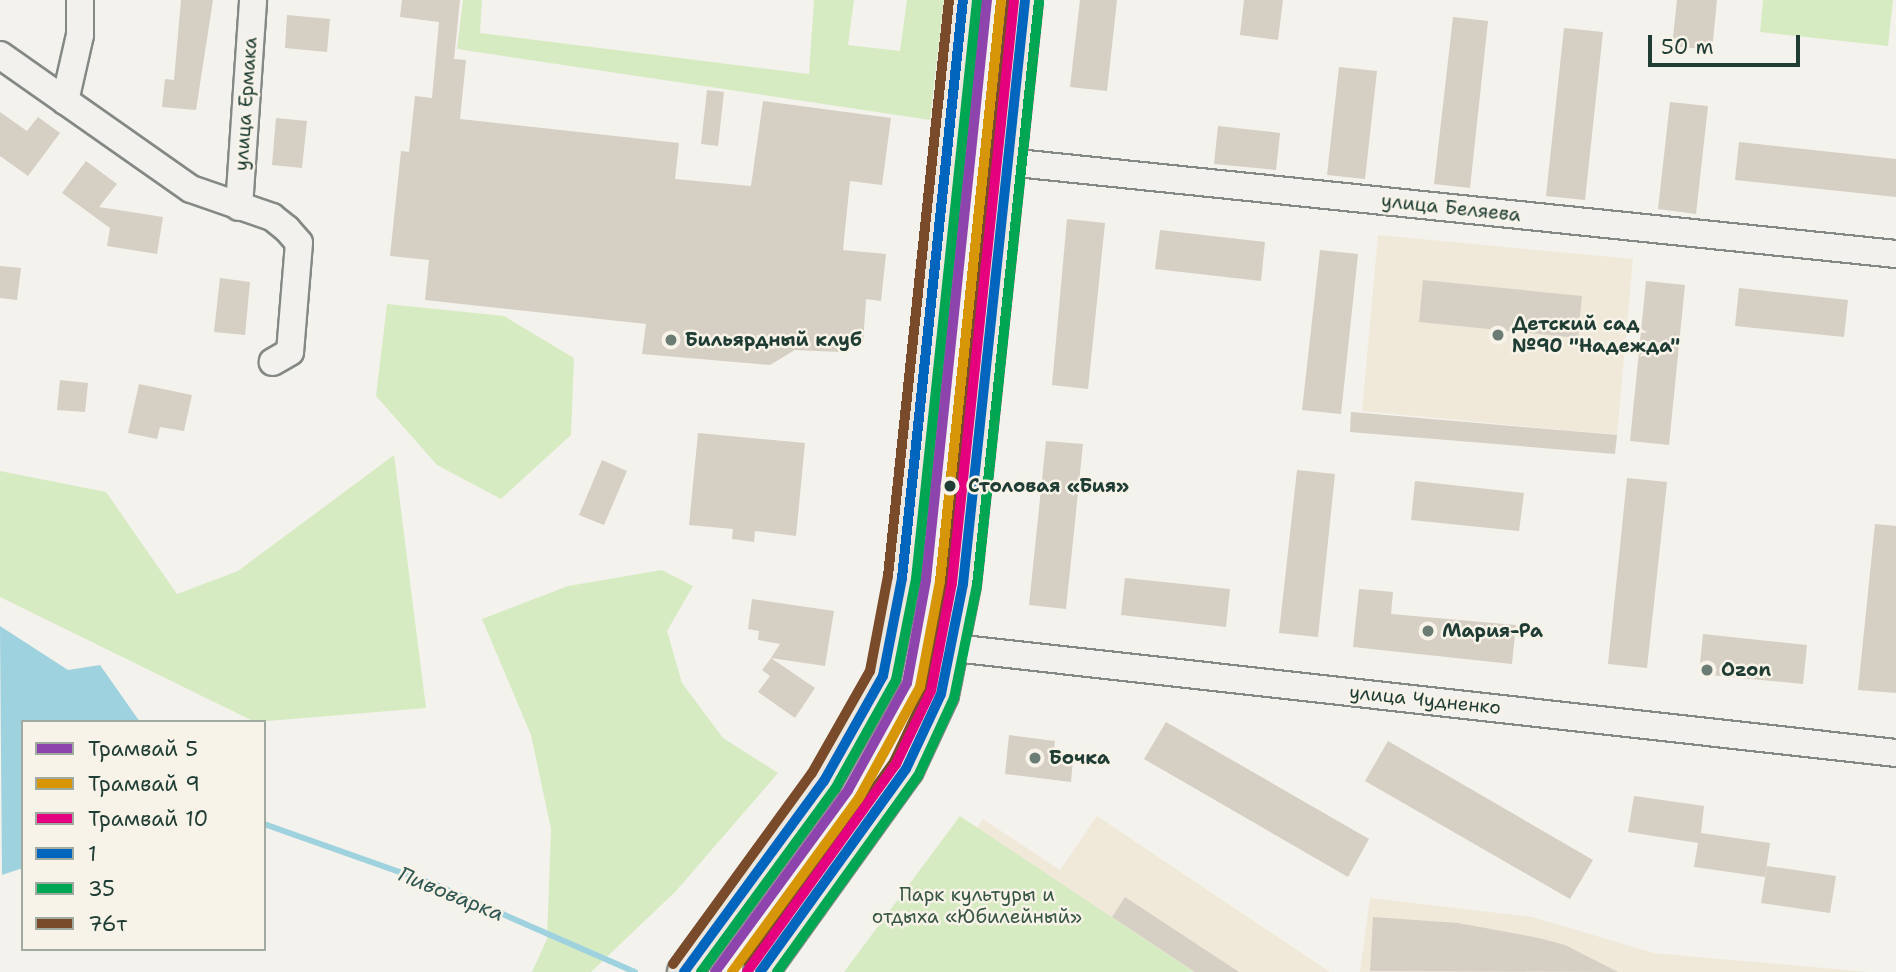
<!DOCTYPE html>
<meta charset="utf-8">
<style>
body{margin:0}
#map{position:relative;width:1896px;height:972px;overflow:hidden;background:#f4f2ec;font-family:"Shantell Sans",sans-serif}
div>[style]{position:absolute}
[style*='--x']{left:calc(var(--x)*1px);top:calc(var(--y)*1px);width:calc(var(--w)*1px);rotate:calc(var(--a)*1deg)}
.built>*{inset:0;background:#f0e9da}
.green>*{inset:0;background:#d7ebc3}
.water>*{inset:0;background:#9ed2df}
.stream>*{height:6px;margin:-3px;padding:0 3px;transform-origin:3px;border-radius:3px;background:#9ed2df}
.building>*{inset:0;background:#d6cfc4}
.roads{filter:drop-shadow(2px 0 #848985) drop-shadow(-2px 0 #848985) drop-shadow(0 2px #848985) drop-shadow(0 -2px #848985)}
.minor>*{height:26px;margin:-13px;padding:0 13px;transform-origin:13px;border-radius:13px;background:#f2f1ed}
.major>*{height:33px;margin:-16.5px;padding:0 16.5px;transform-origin:16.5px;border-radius:16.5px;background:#ece8df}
.bus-1>*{height:10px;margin:-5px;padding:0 5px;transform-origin:5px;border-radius:5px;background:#0065bd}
.bus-2>*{height:10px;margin:-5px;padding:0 5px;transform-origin:5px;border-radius:5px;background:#00a651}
.bus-3>*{height:10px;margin:-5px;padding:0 5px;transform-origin:5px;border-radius:5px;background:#7a4b2a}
.tram-1>*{height:10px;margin:-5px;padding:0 5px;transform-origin:5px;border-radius:5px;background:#8e44ad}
.tram-2>*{height:10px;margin:-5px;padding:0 5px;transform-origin:5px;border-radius:5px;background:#d79608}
.tram-3>*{height:10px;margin:-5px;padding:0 5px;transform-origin:5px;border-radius:5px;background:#e5007d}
.dots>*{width:19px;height:19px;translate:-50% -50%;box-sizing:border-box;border:4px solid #f7f3e8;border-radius:50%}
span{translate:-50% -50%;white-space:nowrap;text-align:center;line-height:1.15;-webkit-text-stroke:5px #f7f3e8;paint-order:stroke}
.street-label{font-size:19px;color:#1f3d34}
.poi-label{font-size:19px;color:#1f3d34;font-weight:700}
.left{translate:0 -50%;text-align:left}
.stop-label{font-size:19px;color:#1f3d34;font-weight:700}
.park-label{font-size:19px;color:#375644}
.water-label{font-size:21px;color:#315855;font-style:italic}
.legend{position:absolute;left:21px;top:720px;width:245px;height:231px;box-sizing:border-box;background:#f7f3e8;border:2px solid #a1aaa0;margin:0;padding:9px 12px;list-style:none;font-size:21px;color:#1f3d34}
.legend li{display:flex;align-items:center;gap:14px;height:35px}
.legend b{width:35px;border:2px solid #a1aaa0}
.scale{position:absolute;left:1648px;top:35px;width:152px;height:32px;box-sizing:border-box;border:4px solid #1f3d34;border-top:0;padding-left:9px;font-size:21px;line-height:24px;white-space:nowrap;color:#1f3d34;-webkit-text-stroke:5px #f7f3e8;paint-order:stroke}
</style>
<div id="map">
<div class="built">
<div style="clip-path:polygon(1378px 235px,1633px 259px,1617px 435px,1362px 411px)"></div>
<div style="clip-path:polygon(1097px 816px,1330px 972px,1073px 972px,938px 888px,983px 819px,1060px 870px)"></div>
<div style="clip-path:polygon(1370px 898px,1532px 917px,1654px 953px,1868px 972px,1360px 972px)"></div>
</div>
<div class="green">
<div style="clip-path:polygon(463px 0,482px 0,480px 33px,809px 74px,814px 0,854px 0,848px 45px,900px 51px,907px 0,944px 0,930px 120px,457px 49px)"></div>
<div style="clip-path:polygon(1763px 0,1893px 0,1888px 46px,1760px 32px)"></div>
<div style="clip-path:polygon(387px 304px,504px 316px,574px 358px,571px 435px,501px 499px,437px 465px,376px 396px)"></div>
<div style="clip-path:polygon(394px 455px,426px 708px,255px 722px,0 597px,0 471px,106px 492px,177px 594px,238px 571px)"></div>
<div style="clip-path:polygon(662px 570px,693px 586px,667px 631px,682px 683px,723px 738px,778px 773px,676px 891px,591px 972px,532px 972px,547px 939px,551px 829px,531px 735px,482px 619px,568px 586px)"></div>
<div style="clip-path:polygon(960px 816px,1194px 972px,844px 972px)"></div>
</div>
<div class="water">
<div style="clip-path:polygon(0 626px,68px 670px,100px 665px,140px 722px,23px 722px,23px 868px,2px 875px)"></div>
</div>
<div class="stream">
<div style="--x:264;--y:824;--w:182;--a:19.5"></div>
<div style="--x:436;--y:885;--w:217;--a:23.6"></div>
</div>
<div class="building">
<div style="clip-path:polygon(181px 0,213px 0,196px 110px,162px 107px,165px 79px,174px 80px)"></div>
<div style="clip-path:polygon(402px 0,460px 0,454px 59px,466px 60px,460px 119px,679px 143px,675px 179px,751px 186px,763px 101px,891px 118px,882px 185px,850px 181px,843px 250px,886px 254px,881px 301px,866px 299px,863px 344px,840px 352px,795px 350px,770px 365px,642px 354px,646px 324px,425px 300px,429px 260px,390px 256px,401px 151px,409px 152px,415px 96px,432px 98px,439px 22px,400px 17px)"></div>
<div style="clip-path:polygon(1080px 0,1117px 0,1107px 91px,1070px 87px)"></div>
<div style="clip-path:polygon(1244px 0,1283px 0,1278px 40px,1240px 35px)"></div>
<div style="clip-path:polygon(1677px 0,1717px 0,1712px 50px,1672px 46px)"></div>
<div style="clip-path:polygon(287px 15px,330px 19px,327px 52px,285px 48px)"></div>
<div style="clip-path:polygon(1453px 17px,1488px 21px,1470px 188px,1434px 184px)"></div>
<div style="clip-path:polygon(1564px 28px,1603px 32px,1585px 200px,1546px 196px)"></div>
<div style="clip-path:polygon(1339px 67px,1377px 71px,1365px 179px,1327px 175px)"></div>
<div style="clip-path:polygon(707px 90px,724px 92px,718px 146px,701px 144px)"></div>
<div style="clip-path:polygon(1670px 102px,1708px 106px,1696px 214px,1658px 209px)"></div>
<div style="clip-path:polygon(0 112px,27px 131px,38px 117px,60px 133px,28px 176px,0 156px)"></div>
<div style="clip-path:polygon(276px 118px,307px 121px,302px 168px,272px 165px)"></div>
<div style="clip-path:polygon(1218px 126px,1280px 133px,1276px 170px,1214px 164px)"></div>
<div style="clip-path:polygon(1739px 142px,1896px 159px,1896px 197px,1735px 180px)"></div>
<div style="clip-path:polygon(86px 161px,117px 184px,99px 207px,163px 217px,157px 254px,107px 246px,110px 228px,62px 193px)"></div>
<div style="clip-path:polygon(1067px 219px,1105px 223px,1088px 389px,1052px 385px)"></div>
<div style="clip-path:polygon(1160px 230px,1265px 242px,1261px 281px,1155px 269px)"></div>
<div style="clip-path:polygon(1320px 250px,1358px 254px,1341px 414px,1302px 410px)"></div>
<div style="clip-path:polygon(0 266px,21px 268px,17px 300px,0 298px)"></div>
<div style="clip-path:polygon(220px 278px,250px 282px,245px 335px,214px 332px)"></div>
<div style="clip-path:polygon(1423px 280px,1582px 296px,1578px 338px,1419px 322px)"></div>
<div style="clip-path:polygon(1646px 281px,1685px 285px,1669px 445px,1630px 441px)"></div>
<div style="clip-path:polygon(1739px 288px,1848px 300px,1844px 337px,1735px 326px)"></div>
<div style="clip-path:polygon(60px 380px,88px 383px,85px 412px,57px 410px)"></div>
<div style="clip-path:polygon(139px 384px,192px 395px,184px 431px,160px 427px,157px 439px,128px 433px)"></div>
<div style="clip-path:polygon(1351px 412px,1617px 435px,1615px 454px,1350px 432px)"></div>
<div style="clip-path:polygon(698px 433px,805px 443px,796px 536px,755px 531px,754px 542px,732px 539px,733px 529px,689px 525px)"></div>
<div style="clip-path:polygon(1046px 441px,1083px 444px,1066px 609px,1029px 605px)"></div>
<div style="clip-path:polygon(602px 460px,627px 471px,604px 525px,579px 515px)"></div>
<div style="clip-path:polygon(1297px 470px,1335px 474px,1318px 637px,1279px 633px)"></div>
<div style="clip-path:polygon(1627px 478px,1667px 482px,1647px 668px,1608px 664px)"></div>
<div style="clip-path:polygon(1415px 481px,1524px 493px,1519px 531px,1411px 520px)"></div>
<div style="clip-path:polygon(1875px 524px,1896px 526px,1896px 693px,1858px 690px)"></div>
<div style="clip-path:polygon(1125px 578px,1230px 589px,1226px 627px,1121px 615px)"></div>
<div style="clip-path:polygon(1359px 589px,1393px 592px,1391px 614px,1516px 625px,1512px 664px,1353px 647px)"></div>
<div style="clip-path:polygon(752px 599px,834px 611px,825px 666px,771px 658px,780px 644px,758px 640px,759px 631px,748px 629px)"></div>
<div style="clip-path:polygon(1703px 634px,1807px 645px,1803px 684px,1699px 674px)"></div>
<div style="clip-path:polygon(771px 658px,815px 688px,795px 718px,758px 692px,770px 676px,762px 670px)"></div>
<div style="clip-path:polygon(1166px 722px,1369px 839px,1348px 877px,1144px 759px)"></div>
<div style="clip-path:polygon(1009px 735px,1055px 741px,1053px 757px,1073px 759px,1071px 782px,1005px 774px)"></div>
<div style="clip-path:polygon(1388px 741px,1593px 860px,1570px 899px,1365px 781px)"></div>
<div style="clip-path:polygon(1634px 796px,1704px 806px,1701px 833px,1770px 843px,1765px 877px,1694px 867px,1698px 843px,1628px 832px)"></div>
<div style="clip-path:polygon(1767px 866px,1836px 876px,1830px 913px,1761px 903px)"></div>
<div style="clip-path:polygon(1125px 897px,1239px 972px,1195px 972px,1112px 917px)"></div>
<div style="clip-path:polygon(1373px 917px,1458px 923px,1539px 938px,1565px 945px,1618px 972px,1370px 971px)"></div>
</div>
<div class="roads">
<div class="minor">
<div style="--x:0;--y:55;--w:233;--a:35.1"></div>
<div style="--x:191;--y:189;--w:86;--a:19.1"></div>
<div style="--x:272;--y:217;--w:19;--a:39"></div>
<div style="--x:287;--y:229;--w:18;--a:49"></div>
<div style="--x:299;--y:243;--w:109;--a:94.7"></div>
<div style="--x:290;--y:352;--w:20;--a:150"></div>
<div style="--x:65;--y:101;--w:68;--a:-77.2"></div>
<div style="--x:80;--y:35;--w:35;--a:-90"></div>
<div style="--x:1007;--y:162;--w:894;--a:5.91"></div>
<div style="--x:239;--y:207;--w:207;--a:-86.1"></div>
<div style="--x:954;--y:648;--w:948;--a:6.36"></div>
</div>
<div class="major">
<div style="--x:684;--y:972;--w:237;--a:-53.8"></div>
<div style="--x:824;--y:781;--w:120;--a:-60.7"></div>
<div style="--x:883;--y:676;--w:100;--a:-79"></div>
<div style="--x:902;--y:578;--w:581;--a:-83.98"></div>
<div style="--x:760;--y:972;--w:250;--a:-54.3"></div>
<div style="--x:906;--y:769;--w:83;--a:-65"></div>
<div style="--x:941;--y:694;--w:112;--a:-78.7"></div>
<div style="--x:963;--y:584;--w:587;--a:-83.94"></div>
</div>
</div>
<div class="bus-1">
<div style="--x:684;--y:972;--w:237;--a:-53.8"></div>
<div style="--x:824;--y:781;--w:120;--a:-60.7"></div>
<div style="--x:883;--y:676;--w:100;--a:-79"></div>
<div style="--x:902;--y:578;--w:581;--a:-83.98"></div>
<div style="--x:760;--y:972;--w:250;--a:-54.3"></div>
<div style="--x:906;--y:769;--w:83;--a:-65"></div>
<div style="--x:941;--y:694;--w:112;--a:-78.7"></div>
<div style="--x:963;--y:584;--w:587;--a:-83.94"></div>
</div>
<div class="bus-2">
<div style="--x:701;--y:972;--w:227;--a:-53.8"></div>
<div style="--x:835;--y:789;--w:125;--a:-60.8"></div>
<div style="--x:896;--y:680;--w:103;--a:-78.8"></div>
<div style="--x:916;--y:579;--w:581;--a:-83.98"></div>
<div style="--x:777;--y:972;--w:241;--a:-54.3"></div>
<div style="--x:918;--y:776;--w:86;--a:-65.2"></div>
<div style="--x:954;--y:698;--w:115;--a:-78.5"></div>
<div style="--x:977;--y:585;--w:587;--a:-83.94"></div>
</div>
<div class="bus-3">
<div style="--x:673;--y:964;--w:236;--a:-54"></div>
<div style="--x:812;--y:773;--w:117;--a:-60.4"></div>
<div style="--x:870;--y:671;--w:97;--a:-79.3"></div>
<div style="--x:888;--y:576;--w:579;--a:-83.95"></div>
<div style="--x:749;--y:964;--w:249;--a:-54.3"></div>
<div style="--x:894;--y:762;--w:80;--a:-64.7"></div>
<div style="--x:928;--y:690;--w:110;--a:-79"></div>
<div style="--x:949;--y:582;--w:585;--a:-83.92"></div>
</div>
<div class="tram-1">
<div style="--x:715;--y:972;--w:225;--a:-53.8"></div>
<div style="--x:848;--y:790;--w:122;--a:-61.1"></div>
<div style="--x:907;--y:683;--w:105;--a:-79.5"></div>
<div style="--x:926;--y:580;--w:583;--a:-84"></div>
</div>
<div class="tram-2">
<div style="--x:732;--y:972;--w:215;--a:-53.9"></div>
<div style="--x:859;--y:798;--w:127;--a:-61.2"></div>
<div style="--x:920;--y:687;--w:108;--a:-79.3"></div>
<div style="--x:940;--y:581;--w:583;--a:-84"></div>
</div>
<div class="tram-3">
<div style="--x:747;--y:972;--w:256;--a:-54.4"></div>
<div style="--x:896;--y:764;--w:81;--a:-64.4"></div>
<div style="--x:931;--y:691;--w:110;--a:-79"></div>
<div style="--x:952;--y:583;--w:585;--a:-83.92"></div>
</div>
<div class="dots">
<div style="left:1498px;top:335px;background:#6a7c74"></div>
<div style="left:671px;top:340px;background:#6a7c74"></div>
<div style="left:950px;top:486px;background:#1f3d34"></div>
<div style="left:1428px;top:631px;background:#6a7c74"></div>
<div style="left:1707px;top:670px;background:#6a7c74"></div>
<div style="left:1035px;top:758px;background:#6a7c74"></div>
</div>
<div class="street-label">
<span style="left:246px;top:104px;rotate:-86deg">улица Ермака</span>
<span style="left:1451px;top:208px;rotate:6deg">улица Беляева</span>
<span style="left:1425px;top:700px;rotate:6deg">улица Чудненко</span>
</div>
<div class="poi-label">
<span class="left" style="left:1512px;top:335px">Детский сад<br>№90 "Надежда"</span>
<span class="left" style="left:685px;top:340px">Бильярдный клуб</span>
<span class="left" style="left:1442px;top:631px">Мария-Ра</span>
<span class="left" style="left:1721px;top:670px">Ozon</span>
<span class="left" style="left:1049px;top:758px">Бочка</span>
</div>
<div class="stop-label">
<span class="left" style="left:968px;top:486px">Столовая «Бия»</span>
</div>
<div class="park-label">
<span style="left:977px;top:906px">Парк культуры и<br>отдыха «Юбилейный»</span>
</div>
<div class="water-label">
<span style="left:451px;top:894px;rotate:22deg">Пивоварка</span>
</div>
<ul class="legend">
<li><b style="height:9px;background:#8e44ad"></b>Трамвай 5</li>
<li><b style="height:9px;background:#d79608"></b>Трамвай 9</li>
<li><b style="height:9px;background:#e5007d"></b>Трамвай 10</li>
<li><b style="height:9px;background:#0065bd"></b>1</li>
<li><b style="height:9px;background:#00a651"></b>35</li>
<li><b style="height:9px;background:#7a4b2a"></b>76т</li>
</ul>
<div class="scale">50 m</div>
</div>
